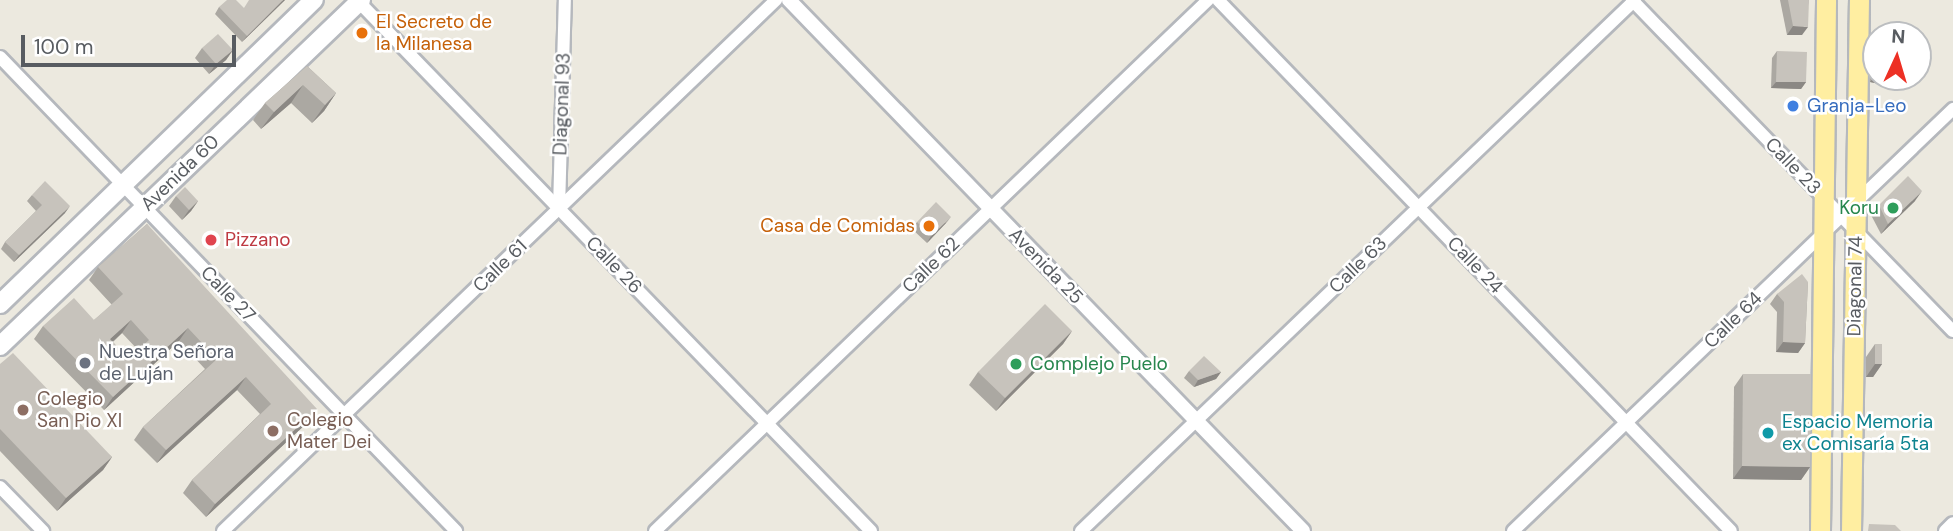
<!DOCTYPE html>
<meta charset="utf-8">
<style>
body{margin:0}
#map{position:relative;width:1953px;height:531px;overflow:hidden;background:#ece9df;font-family:"DM Sans",sans-serif}
div>[style]{position:absolute}
[style*='--x']{left:calc(var(--x)*1px);top:calc(var(--y)*1px);width:calc(var(--w)*1px);rotate:calc(var(--a)*1deg)}
.roads{filter:drop-shadow(2px 0 #b5b8bd) drop-shadow(-2px 0 #b5b8bd) drop-shadow(0 2px #b5b8bd) drop-shadow(0 -2px #b5b8bd)}
.minor>*{height:12px;margin:-6px;padding:0 6px;transform-origin:6px;border-radius:6px;background:#fff}
.tertiary>*{height:14px;margin:-7px;padding:0 7px;transform-origin:7px;border-radius:7px;background:#fff}
.secondary>*{height:18px;margin:-9px;padding:0 9px;transform-origin:9px;border-radius:9px;background:#fff}
.primary>*{height:19px;margin:-9.5px;padding:0 9.5px;transform-origin:9.5px;border-radius:9.5px;background:#ffeea1}
.wall>*{inset:0;background:#aba8a2}
.shaded-wall>*{inset:0;background:#8b8884}
.building>*{inset:0;background:#c7c3bc}
.dots>*{width:19px;height:19px;translate:-50% -50%;box-sizing:border-box;border:4px solid #fff;border-radius:50%}
span{translate:-50% -50%;white-space:nowrap;text-align:center;line-height:1.15;-webkit-text-stroke:5px #fff;paint-order:stroke}
.food-label{font-size:19px;color:#c56008}
.left{translate:0 -50%;text-align:left}
.right{translate:-100% -50%;text-align:right}
.street-label{font-size:19px;color:#585c61}
.shop-label{font-size:19px;color:#366cbe}
.leisure-label{font-size:19px;color:#27864d}
.health-label{font-size:19px;color:#be3a42}
.worship-label{font-size:19px;color:#5b616d}
.education-label{font-size:19px;color:#785e54}
.culture-label{font-size:19px;color:#0d838f}
.north{position:absolute;left:1862px;top:21px;width:70px;height:70px;box-sizing:border-box;background:#fff;border:2px solid #bcbec0;border-radius:50%;rotate:4deg;font-size:19px;font-weight:700;line-height:28px;text-align:center;color:#585c61}
.north::after{content:'';display:block;margin:auto;width:24px;height:32px;background:#ed3024;clip-path:polygon(50% 0,100% 100%,50% 72%,0 100%)}
.scale{position:absolute;left:21px;top:35px;width:215px;height:32px;box-sizing:border-box;border:4px solid #585c61;border-top:0;padding-left:9px;font-size:21px;line-height:24px;white-space:nowrap;color:#585c61;-webkit-text-stroke:5px #fff;paint-order:stroke}
</style>
<div id="map">
<div class="roads">
<div class="minor">
<div style="--x:357;--y:0;--w:739;--a:45.93"></div>
<div style="--x:1218;--y:0;--w:738;--a:45.99"></div>
<div style="--x:1632;--y:0;--w:461;--a:45.9"></div>
<div style="--x:0;--y:57;--w:658;--a:46.11"></div>
<div style="--x:559;--y:209;--w:209;--a:-88.4"></div>
<div style="--x:0;--y:487;--w:62;--a:45.7"></div>
<div style="--x:223;--y:531;--w:767;--a:-43.84"></div>
<div style="--x:655;--y:531;--w:767;--a:-43.84"></div>
<div style="--x:1081;--y:531;--w:767;--a:-43.79"></div>
<div style="--x:1513;--y:531;--w:610;--a:-43.8"></div>
<div style="--x:1945;--y:531;--w:11;--a:-45"></div>
</div>
<div class="tertiary">
<div style="--x:789;--y:0;--w:739;--a:45.93"></div>
</div>
<div class="secondary">
<div style="--x:0;--y:304;--w:437;--a:-44.1"></div>
<div style="--x:0;--y:346;--w:500;--a:-43.78"></div>
</div>
<div class="primary">
<div style="--x:1820;--y:531;--w:531;--a:-89.35"></div>
<div style="--x:1851;--y:531;--w:531;--a:-89.14"></div>
</div>
</div>
<div class="wall">
<div style="clip-path:polygon(285px 0,242px 42px,215px 14px,219px 7px,244px 8px)"></div>
<div style="clip-path:polygon(1780px 0,1809px 0,1802px 35px,1787px 35px)"></div>
<div style="clip-path:polygon(202px 48px,233px 50px,226px 60px,209px 74px,195px 58px)"></div>
<div style="clip-path:polygon(1777px 51px,1806px 82px,1801px 89px,1771px 88px,1772px 58px)"></div>
<div style="clip-path:polygon(1875px 58px,1904px 89px,1870px 82px,1870px 65px)"></div>
<div style="clip-path:polygon(307px 66px,336px 93px,324px 111px,312px 123px,291px 103px,261px 129px,253px 120px,265px 103px)"></div>
<div style="clip-path:polygon(32px 195px,65px 213px,14px 262px,1px 249px,5px 242px,36px 211px,27px 201px)"></div>
<div style="clip-path:polygon(176px 196px,198px 201px,191px 211px,182px 220px,169px 206px)"></div>
<div style="clip-path:polygon(1915px 201px,1881px 234px,1871px 215px,1879px 205px)"></div>
<div style="clip-path:polygon(917px 222px,946px 223px,927px 243px,912px 229px)"></div>
<div style="clip-path:polygon(evenodd,147px 224px,308px 422px,206px 517px,183px 493px,192px 480px,260px 414px,237px 390px,157px 463px,134px 440px,143px 427px,205px 369px,179px 341px,104px 410px,34px 339px,43px 326px,94px 320px,112px 305px,89px 280px,98px 267px,147px 224px,122px 333px,138px 350px,128px 359px,113px 342px,122px 333px)"></div>
<div style="clip-path:polygon(1808px 282px,1805px 343px,1798px 353px,1776px 352px,1777px 312px,1770px 304px,1777px 294px)"></div>
<div style="clip-path:polygon(1072px 331px,1063px 344px,996px 411px,969px 385px,978px 372px)"></div>
<div style="clip-path:polygon(1875px 344px,1882px 364px,1873px 377px,1866px 377px,1866px 357px)"></div>
<div style="clip-path:polygon(0 364px,112px 457px,103px 470px,57px 511px,0 451px)"></div>
<div style="clip-path:polygon(1189px 371px,1221px 372px,1216px 379px,1194px 387px,1184px 378px)"></div>
<div style="clip-path:polygon(1743px 374px,1810px 467px,1801px 480px,1733px 479px,1734px 387px)"></div>
</div>
<div class="shaded-wall">
<div style="clip-path:polygon(283px 0,285px 0,242px 42px,247px 36px)"></div>
<div style="clip-path:polygon(1793px 26px,1808px 27px,1802px 35px,1787px 35px)"></div>
<div style="clip-path:polygon(233px 50px,226px 60px,209px 74px,216px 64px)"></div>
<div style="clip-path:polygon(1875px 76px,1876px 77px,1916px 77px,1904px 89px,1870px 82px)"></div>
<div style="clip-path:polygon(1776px 82px,1806px 82px,1801px 89px,1771px 88px)"></div>
<div style="clip-path:polygon(303px 85px,291px 103px,261px 129px,274px 112px)"></div>
<div style="clip-path:polygon(336px 93px,324px 111px,312px 123px,325px 105px)"></div>
<div style="clip-path:polygon(1922px 191px,1915px 201px,1881px 234px,1888px 224px)"></div>
<div style="clip-path:polygon(198px 201px,191px 211px,182px 220px,189px 210px)"></div>
<div style="clip-path:polygon(70px 206px,65px 213px,14px 262px,19px 255px)"></div>
<div style="clip-path:polygon(951px 217px,946px 223px,927px 243px,931px 236px)"></div>
<div style="clip-path:polygon(131px 320px,122px 333px,101px 352px,110px 339px)"></div>
<div style="clip-path:polygon(188px 328px,179px 341px,104px 410px,113px 397px)"></div>
<div style="clip-path:polygon(1072px 331px,1063px 344px,996px 411px,1005px 398px)"></div>
<div style="clip-path:polygon(1783px 342px,1805px 343px,1798px 353px,1776px 352px)"></div>
<div style="clip-path:polygon(1875px 364px,1882px 364px,1873px 377px,1866px 377px)"></div>
<div style="clip-path:polygon(1221px 372px,1216px 379px,1194px 387px,1198px 380px)"></div>
<div style="clip-path:polygon(246px 377px,237px 390px,157px 463px,166px 450px)"></div>
<div style="clip-path:polygon(317px 409px,308px 422px,206px 517px,215px 504px)"></div>
<div style="clip-path:polygon(112px 457px,103px 470px,57px 511px,66px 498px)"></div>
<div style="clip-path:polygon(1742px 466px,1810px 467px,1801px 480px,1733px 479px)"></div>
</div>
<div class="building">
<div style="clip-path:polygon(227px 0,236px 0,244px 8px,249px 0,283px 0,247px 36px,219px 7px)"></div>
<div style="clip-path:polygon(1788px 0,1809px 0,1808px 27px,1793px 26px)"></div>
<div style="clip-path:polygon(218px 34px,233px 50px,216px 64px,202px 48px)"></div>
<div style="clip-path:polygon(1777px 51px,1807px 52px,1806px 82px,1776px 82px)"></div>
<div style="clip-path:polygon(1875px 58px,1876px 58px,1876px 76px,1875px 76px)"></div>
<div style="clip-path:polygon(307px 66px,336px 93px,325px 105px,303px 85px,274px 112px,265px 103px)"></div>
<div style="clip-path:polygon(1882px 77px,1914px 77px,1908px 82px)"></div>
<div style="clip-path:polygon(1908px 176px,1922px 191px,1888px 224px,1879px 205px)"></div>
<div style="clip-path:polygon(45px 181px,70px 206px,19px 255px,5px 242px,42px 205px,32px 195px)"></div>
<div style="clip-path:polygon(185px 187px,198px 201px,189px 210px,176px 196px)"></div>
<div style="clip-path:polygon(936px 202px,951px 217px,931px 236px,917px 222px)"></div>
<div style="clip-path:polygon(evenodd,147px 224px,317px 409px,215px 504px,192px 480px,271px 404px,246px 377px,166px 450px,143px 427px,217px 359px,188px 328px,113px 397px,43px 326px,74px 298px,94px 320px,123px 294px,98px 267px,147px 224px,131px 320px,149px 340px,128px 359px,110px 339px,131px 320px)"></div>
<div style="clip-path:polygon(1802px 274px,1808px 282px,1805px 343px,1783px 342px,1784px 302px,1777px 294px)"></div>
<div style="clip-path:polygon(1045px 304px,1072px 331px,1005px 398px,978px 372px)"></div>
<div style="clip-path:polygon(1875px 344px,1882px 344px,1882px 364px,1875px 364px)"></div>
<div style="clip-path:polygon(13px 353px,112px 457px,66px 498px,0 429px,0 364px)"></div>
<div style="clip-path:polygon(1204px 356px,1221px 372px,1198px 380px,1189px 371px)"></div>
<div style="clip-path:polygon(1743px 374px,1811px 374px,1810px 467px,1742px 466px)"></div>
<div style="clip-path:polygon(1869px 524px,1895px 525px,1901px 531px,1868px 531px)"></div>
</div>
<div class="dots">
<div style="left:362px;top:33px;background:#e8710a"></div>
<div style="left:1793px;top:106px;background:#3f7fe0"></div>
<div style="left:1893px;top:208px;background:#2e9e5b"></div>
<div style="left:929px;top:226px;background:#e8710a"></div>
<div style="left:211px;top:240px;background:#e0444e"></div>
<div style="left:85px;top:363px;background:#6b7280"></div>
<div style="left:1016px;top:364px;background:#2e9e5b"></div>
<div style="left:23px;top:410px;background:#8d6e63"></div>
<div style="left:273px;top:431px;background:#8d6e63"></div>
<div style="left:1768px;top:433px;background:#0f9aa8"></div>
</div>
<div class="food-label">
<span class="left" style="left:376px;top:33px">El Secreto de<br>la Milanesa</span>
<span class="right" style="left:915px;top:226px">Casa de Comidas</span>
</div>
<div class="street-label">
<span style="left:562px;top:104px;rotate:-88deg">Diagonal 93</span>
<span style="left:1793px;top:166px;rotate:46deg">Calle 23</span>
<span style="left:180px;top:173px;rotate:-44deg">Avenida 60</span>
<span style="left:614px;top:265px;rotate:46deg">Calle 26</span>
<span style="left:931px;top:265px;rotate:-44deg">Calle 62</span>
<span style="left:1358px;top:265px;rotate:-44deg">Calle 63</span>
<span style="left:1475px;top:265px;rotate:46deg">Calle 24</span>
<span style="left:500px;top:266px;rotate:-44deg">Calle 61</span>
<span style="left:1046px;top:266px;rotate:46deg">Avenida 25</span>
<span style="left:1855px;top:286px;rotate:-89deg">Diagonal 74</span>
<span style="left:228px;top:294px;rotate:46deg">Calle 27</span>
<span style="left:1733px;top:320px;rotate:-44deg">Calle 64</span>
</div>
<div class="shop-label">
<span class="left" style="left:1807px;top:106px">Granja-Leo</span>
</div>
<div class="leisure-label">
<span class="right" style="left:1879px;top:208px">Koru</span>
<span class="left" style="left:1030px;top:364px">Complejo Puelo</span>
</div>
<div class="health-label">
<span class="left" style="left:225px;top:240px">Pizzano</span>
</div>
<div class="worship-label">
<span class="left" style="left:99px;top:363px">Nuestra Señora<br>de Luján</span>
</div>
<div class="education-label">
<span class="left" style="left:37px;top:410px">Colegio<br>San Pio XI</span>
<span class="left" style="left:287px;top:431px">Colegio<br>Mater Dei</span>
</div>
<div class="culture-label">
<span class="left" style="left:1782px;top:433px">Espacio Memoria<br>ex Comisaría 5ta</span>
</div>
<div class="north">N</div>
<div class="scale">100 m</div>
</div>
